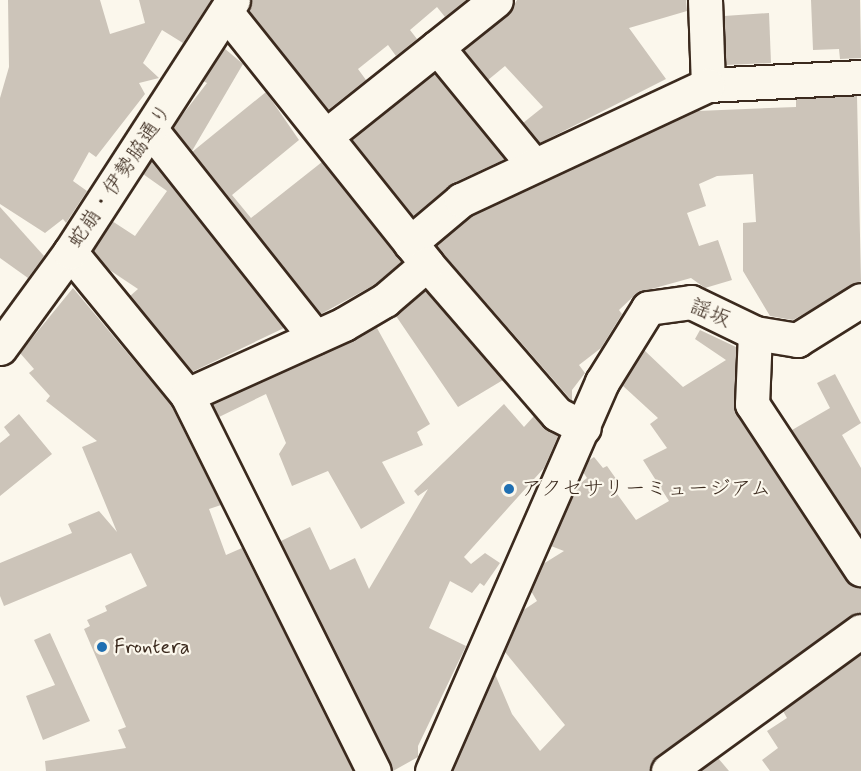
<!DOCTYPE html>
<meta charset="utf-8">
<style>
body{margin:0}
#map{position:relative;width:861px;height:771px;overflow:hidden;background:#fbf7ec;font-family:Mynerve,"Klee One",sans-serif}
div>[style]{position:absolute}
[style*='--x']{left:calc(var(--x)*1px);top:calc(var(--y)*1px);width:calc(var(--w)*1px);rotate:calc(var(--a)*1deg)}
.building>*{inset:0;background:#ccc4b9}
.roads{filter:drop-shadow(2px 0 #3b2a1e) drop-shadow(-2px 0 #3b2a1e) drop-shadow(0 2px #3b2a1e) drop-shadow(0 -2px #3b2a1e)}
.minor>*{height:33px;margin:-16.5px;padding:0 16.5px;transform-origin:16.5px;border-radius:16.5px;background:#fbf7ec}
.dots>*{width:16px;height:16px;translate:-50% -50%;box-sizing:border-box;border:3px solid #fbf7ec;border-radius:50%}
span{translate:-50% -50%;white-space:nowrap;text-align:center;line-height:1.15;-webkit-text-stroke:4.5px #fbf7ec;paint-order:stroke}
.street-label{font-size:21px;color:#3b2a1e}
.poi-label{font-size:21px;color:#3b2a1e}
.left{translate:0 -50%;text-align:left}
</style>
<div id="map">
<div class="building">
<div style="clip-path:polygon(8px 0,100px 0,110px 34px,145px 23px,139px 0,211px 0,183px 43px,162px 30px,143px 63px,159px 78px,139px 83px,145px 94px,96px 157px,89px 152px,73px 181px,87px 191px,66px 223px,63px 219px,45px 233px,0 204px,0 98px,9px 67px)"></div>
<div style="clip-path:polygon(252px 0,466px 0,445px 17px,437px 7px,410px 30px,417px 39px,396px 56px,388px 45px,358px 69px,366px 80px,328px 110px,249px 10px)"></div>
<div style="clip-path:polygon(517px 0,686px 0,687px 11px,629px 28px,666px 79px,540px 143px,523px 123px,543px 107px,505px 66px,488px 80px,464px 50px,508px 15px)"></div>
<div style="clip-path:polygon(811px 0,860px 0,861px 58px,840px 59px,839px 49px,813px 50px)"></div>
<div style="clip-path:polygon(769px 13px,771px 63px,726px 65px,724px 16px)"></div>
<div style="clip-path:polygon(224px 48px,243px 64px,192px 151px,173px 127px,207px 83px,203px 81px)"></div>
<div style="clip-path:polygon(434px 73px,505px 159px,453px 183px,413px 216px,352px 139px)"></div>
<div style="clip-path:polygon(266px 92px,299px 140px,232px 195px,251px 218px,322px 162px,401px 262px,374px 285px,321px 314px,192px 152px)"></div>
<div style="clip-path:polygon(857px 96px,861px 281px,793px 320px,770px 316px,743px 271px,743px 223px,756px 222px,753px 174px,717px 176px,699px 184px,706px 206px,687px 213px,699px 246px,718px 240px,732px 280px,705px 288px,691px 278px,637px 293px,619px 310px,622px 314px,601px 348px,579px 365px,585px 373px,572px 390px,572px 401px,436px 245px,471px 216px,697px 111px,796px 107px,796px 99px)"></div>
<div style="clip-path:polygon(151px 161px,284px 328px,192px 372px,130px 296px,138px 289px,108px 269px,93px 251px,112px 221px,135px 236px,167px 191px,143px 174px)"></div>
<div style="clip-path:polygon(0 207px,44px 256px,28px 278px,0 258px)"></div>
<div style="clip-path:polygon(73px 288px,171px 405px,221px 505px,209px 509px,226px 555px,242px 548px,353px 771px,46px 771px,45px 761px,126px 748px,118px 730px,126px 727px,84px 629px,90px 626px,87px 620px,107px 611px,105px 606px,147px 586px,131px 553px,4px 606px,0 596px,0 563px,72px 533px,68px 524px,99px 511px,117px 532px,82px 447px,97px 441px,46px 401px,50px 396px,29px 373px,34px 369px,20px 353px)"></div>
<div style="clip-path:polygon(425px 290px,503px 380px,458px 407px,396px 316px,377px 328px,430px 424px,417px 432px,423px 445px,382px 462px,405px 503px,361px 529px,328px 471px,292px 486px,279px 454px,286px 443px,266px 394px,219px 417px,212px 404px,353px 340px)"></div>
<div style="clip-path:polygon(700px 330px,736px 347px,736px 414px,845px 579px,861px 588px,861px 613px,657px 756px,650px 771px,452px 771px,495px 674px,512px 714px,540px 751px,565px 725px,505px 652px,522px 611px,537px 601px,531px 591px,543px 564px,564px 551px,551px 546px,578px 485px,587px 478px,583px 472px,588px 461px,594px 457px,603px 468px,607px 466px,619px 483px,612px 487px,636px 520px,669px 501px,643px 460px,667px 448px,650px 424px,658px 418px,622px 385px,644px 350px,683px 387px,726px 360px,695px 339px)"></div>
<div style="clip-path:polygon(835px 374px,861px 423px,842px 435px,861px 468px,861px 535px,792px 430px,830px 408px,817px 383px)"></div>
<div style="clip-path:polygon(504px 404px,524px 427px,534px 416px,558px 436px,544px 468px,464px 557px,471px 564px,485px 553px,500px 563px,484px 586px,480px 583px,472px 593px,450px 581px,429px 628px,466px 646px,418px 746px,418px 757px,393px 771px,281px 541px,310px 527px,330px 570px,355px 558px,369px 589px,428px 489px,418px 496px,414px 491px)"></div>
<div style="clip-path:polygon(19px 414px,52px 454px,0 496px,0 443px,10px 435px,4px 427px)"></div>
<div style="clip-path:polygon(50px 633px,90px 721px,43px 740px,26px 696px,55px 685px,34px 640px)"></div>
<div style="clip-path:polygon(861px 654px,861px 771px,770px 771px,762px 760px,778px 748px,767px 731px,787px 718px,783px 711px)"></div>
<div style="clip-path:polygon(718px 758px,729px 771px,700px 771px)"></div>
</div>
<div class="roads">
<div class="minor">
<div style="--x:705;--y:0;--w:85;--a:88"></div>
<div style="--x:708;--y:85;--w:153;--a:-3"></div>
<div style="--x:226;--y:12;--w:322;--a:51.4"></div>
<div style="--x:427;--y:264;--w:198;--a:49.1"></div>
<div style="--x:557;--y:414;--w:30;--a:27"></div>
<div style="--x:437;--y:47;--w:150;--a:50.7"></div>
<div style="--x:151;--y:130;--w:264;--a:51.6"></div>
<div style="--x:327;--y:135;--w:216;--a:-38.6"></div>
<div style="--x:410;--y:243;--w:67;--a:-40.1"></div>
<div style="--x:461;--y:200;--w:272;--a:-25"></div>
<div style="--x:70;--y:252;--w:185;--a:50.7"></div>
<div style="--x:187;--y:395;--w:420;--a:63.6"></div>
<div style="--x:755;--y:333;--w:71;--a:92.4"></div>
<div style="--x:752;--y:404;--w:198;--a:56.6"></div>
<div style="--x:0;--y:348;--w:119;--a:-53.9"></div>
<div style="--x:70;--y:252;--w:300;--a:-57.1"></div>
<div style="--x:187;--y:395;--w:172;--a:-24.3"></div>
<div style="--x:344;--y:324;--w:48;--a:-30.3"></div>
<div style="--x:385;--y:300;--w:55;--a:-40.6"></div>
<div style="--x:432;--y:771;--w:425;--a:-66.4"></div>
<div style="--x:602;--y:382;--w:87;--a:-58.1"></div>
<div style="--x:648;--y:308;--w:43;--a:-7.9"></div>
<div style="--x:691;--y:302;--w:71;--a:25.8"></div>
<div style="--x:755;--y:333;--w:43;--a:9.5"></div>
<div style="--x:797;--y:340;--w:75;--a:-32"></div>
<div style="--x:668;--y:771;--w:238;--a:-36"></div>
</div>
</div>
<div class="dots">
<div style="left:509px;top:489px;background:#1f6fb2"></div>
<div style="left:102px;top:647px;background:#1f6fb2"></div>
</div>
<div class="street-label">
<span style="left:120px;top:176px;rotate:-56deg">蛇崩・伊勢脇通り</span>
<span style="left:710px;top:313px;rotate:22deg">謡坂</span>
</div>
<div class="poi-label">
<span class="left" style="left:521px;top:489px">アクセサリーミュージアム</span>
<span class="left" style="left:114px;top:647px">Frontera</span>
</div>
</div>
